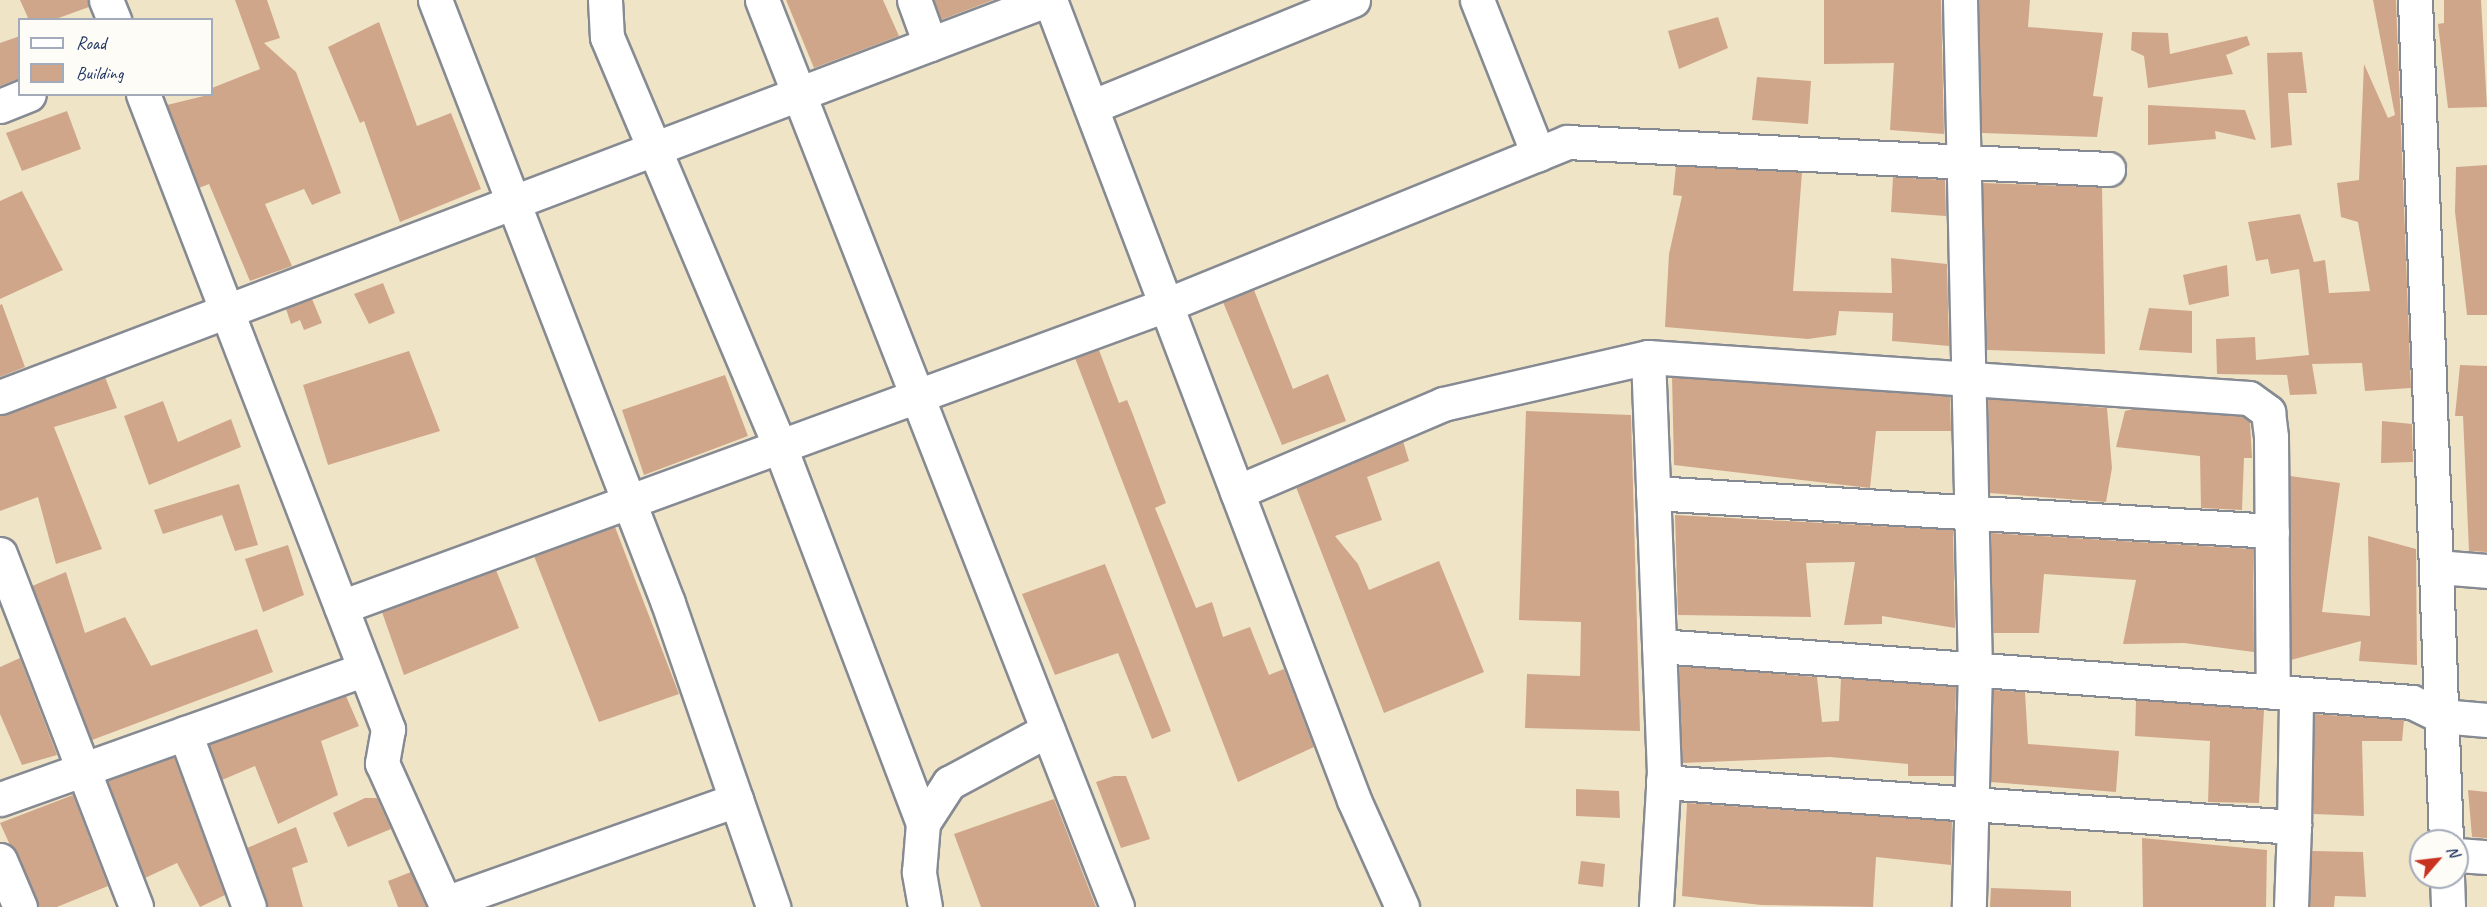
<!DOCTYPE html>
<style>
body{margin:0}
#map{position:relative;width:2487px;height:907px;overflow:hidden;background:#f0e4c7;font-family:Caveat,sans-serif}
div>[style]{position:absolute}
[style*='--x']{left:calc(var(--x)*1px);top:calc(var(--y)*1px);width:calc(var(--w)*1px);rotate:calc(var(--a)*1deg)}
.building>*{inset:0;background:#d0a68b}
.roads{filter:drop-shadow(2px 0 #868a92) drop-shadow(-2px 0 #868a92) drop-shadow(0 2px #868a92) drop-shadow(0 -2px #868a92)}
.minor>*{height:33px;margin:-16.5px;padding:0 16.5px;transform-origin:16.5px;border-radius:16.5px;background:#fff}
span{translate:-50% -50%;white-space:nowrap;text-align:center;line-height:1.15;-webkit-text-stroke:4.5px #fdfcf7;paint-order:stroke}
.legend{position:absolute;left:18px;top:18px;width:195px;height:78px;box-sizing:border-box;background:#fdfcf7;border:2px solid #a3aaba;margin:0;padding:8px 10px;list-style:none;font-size:18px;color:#1b2f5e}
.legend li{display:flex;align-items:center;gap:12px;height:30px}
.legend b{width:30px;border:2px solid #a3aaba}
.north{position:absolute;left:2409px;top:829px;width:60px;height:60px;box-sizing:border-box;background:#fdfcf7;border:2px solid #a3aaba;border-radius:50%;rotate:62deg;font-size:16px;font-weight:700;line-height:24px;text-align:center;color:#1b2f5e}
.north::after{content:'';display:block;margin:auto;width:21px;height:27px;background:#c8321e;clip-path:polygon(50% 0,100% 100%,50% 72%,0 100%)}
</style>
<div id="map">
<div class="building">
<div style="clip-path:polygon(20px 0,88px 0,89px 7px,53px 20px,29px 20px)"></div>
<div style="clip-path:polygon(235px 0,267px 0,280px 38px,264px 43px,296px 72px,341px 193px,312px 205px,304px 189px,265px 204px,292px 266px,250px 281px,209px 184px,199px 188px,167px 105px,212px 94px,212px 88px,260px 69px)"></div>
<div style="clip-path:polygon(786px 0,883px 0,899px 36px,814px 68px)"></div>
<div style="clip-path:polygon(934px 0,993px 0,941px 20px)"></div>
<div style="clip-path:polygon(1824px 0,1941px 0,1944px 134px,1890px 130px,1894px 63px,1824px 64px)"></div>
<div style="clip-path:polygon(1979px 0,2030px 0,2028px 27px,2103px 33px,2093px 96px,2103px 97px,2097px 137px,1982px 133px)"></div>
<div style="clip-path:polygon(2373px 0,2396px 0,2411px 388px,2365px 391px,2362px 363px,2312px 364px,2317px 394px,2290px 395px,2287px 375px,2217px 374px,2216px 339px,2255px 337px,2256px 360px,2309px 355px,2299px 269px,2271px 274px,2268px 259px,2256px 261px,2248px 222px,2300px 214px,2314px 262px,2325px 260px,2329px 293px,2370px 291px,2358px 222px,2341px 217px,2337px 183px,2359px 180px,2364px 64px,2388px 118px,2395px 115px)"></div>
<div style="clip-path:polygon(2444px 0,2481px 0,2487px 107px,2448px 108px,2438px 24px,2444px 23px)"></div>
<div style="clip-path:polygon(1718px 17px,1728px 48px,1679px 69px,1668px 31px)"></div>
<div style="clip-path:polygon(379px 22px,417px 126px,451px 113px,481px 189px,400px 222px,364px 121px,360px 123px,328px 47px)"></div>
<div style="clip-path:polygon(2132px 32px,2168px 33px,2170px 54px,2247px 36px,2250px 45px,2226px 55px,2233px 74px,2148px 88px,2144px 56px,2131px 50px)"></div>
<div style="clip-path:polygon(20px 36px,20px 78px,0 86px,0 43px)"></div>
<div style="clip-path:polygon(2302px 52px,2307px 93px,2288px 93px,2292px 145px,2271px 148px,2267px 53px)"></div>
<div style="clip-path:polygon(1757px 77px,1811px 81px,1808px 124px,1752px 120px)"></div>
<div style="clip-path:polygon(2148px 105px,2245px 110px,2256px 140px,2215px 131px,2216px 139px,2148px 145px)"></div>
<div style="clip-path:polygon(67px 111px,81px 149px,22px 171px,6px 133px)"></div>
<div style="clip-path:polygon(2487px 165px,2487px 315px,2467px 315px,2455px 212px,2456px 167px)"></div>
<div style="clip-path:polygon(1676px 166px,1802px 172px,1793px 291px,1892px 293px,1891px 258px,1947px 264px,1949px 346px,1892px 341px,1893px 313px,1839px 311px,1836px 335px,1808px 339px,1665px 327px,1669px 254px,1682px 196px,1673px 195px)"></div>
<div style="clip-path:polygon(1893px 177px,1945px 180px,1946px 216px,1891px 212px)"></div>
<div style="clip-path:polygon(1983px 183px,2102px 187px,2105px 354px,1987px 350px)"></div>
<div style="clip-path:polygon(22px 191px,63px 270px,0 299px,0 201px)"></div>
<div style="clip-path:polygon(2227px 265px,2229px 296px,2189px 305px,2183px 275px)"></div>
<div style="clip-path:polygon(383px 283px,395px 313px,369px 324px,354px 294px)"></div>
<div style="clip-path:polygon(1254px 290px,1293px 389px,1328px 374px,1346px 421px,1282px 445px,1223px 302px)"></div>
<div style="clip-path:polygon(312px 299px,322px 323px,304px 330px,300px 320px,291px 324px,286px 309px)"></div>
<div style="clip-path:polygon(2px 304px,25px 367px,0 377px,0 305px)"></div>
<div style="clip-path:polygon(2149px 308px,2192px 311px,2192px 353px,2139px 350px)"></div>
<div style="clip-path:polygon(1099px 350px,1119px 403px,1127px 400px,1132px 412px,1166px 503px,1155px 508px,1196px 608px,1212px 602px,1223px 637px,1250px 627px,1269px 675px,1284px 669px,1314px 747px,1238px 782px,1075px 358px)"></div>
<div style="clip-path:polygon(409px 351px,440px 431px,328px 465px,303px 385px)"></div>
<div style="clip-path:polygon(2460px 365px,2487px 366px,2487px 552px,2469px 551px,2463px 416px,2455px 416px)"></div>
<div style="clip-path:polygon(725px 375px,748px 436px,644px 475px,622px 410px)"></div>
<div style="clip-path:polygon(105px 377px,117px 408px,54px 427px,102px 549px,56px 564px,38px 497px,0 511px,0 415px)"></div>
<div style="clip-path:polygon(1672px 377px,1950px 396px,1951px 431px,1876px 431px,1870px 488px,1674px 465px)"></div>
<div style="clip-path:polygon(1988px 399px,2107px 408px,2112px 468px,2106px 502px,1990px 493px)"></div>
<div style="clip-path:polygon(163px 401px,178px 442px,231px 419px,241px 447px,149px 485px,124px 416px)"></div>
<div style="clip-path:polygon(2133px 409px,2242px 416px,2250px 422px,2252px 458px,2244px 458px,2242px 510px,2201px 508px,2200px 456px,2116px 447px,2125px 411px)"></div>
<div style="clip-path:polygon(1526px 411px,1631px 415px,1640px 731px,1525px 728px,1527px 674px,1580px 676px,1581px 622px,1519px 620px)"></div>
<div style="clip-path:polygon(2382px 421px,2412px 424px,2413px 462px,2381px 463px)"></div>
<div style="clip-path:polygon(1403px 441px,1409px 461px,1367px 477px,1382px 520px,1335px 536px,1358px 564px,1369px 590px,1439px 561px,1484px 672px,1384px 713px,1296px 487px)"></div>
<div style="clip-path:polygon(2290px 476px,2340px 483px,2322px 612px,2370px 616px,2368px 536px,2416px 549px,2417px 665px,2359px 661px,2361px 641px,2291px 660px)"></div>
<div style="clip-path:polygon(239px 484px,258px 545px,235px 551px,222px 515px,163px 534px,154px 510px)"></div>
<div style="clip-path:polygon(1675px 515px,1953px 530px,1955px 628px,1882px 616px,1882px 624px,1844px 625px,1855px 562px,1806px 563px,1811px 617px,1678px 615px)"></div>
<div style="clip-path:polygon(615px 527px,679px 694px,599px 722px,534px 556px)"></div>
<div style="clip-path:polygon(1991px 533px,2253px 549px,2254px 652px,2184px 643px,2123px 644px,2136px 580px,2044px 574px,2039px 633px,1993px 633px)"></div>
<div style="clip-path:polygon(288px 545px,304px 595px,263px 612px,245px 559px)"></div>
<div style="clip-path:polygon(1105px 564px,1171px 731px,1152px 739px,1118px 653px,1055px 675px,1022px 594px)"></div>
<div style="clip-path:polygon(496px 570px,519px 628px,404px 675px,382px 612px)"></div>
<div style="clip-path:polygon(66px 572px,85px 633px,125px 617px,151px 666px,257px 629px,273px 672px,92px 740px,32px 586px)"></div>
<div style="clip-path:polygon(20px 658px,57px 755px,22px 765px,0 714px,0 667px)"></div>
<div style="clip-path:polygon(1679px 666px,1817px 677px,1822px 722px,1839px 721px,1841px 678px,1956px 687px,1954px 776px,1908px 776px,1908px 764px,1830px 757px,1682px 763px)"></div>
<div style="clip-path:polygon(1993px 690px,2025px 692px,2028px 744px,2119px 751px,2116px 792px,1991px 782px)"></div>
<div style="clip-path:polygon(346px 696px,359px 726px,321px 741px,338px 795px,278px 824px,255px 766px,222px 780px,209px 744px)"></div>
<div style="clip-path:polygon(2136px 700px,2264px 710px,2259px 803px,2208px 802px,2210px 741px,2135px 736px)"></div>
<div style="clip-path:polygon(2314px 714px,2404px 720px,2402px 741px,2362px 741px,2364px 816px,2314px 814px)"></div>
<div style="clip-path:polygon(174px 757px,225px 895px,200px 907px,177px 863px,145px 878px,107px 781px)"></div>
<div style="clip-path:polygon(1114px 776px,1126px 776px,1150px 839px,1121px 848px,1096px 782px)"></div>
<div style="clip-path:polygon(1576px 789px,1619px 791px,1620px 818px,1576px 816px)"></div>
<div style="clip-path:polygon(2468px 790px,2487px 792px,2487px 838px,2472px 837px)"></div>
<div style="clip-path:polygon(73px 795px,108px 886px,57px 907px,38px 907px,0 823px)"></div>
<div style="clip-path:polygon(365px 798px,377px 798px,391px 829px,348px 847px,333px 813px)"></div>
<div style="clip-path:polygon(1054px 799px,1096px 907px,981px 907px,954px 834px)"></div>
<div style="clip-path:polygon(1687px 803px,1952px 821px,1951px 865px,1876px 857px,1873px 907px,1761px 905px,1682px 896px)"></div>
<div style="clip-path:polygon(296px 827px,308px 862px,292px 868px,303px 907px,267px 907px,247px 848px)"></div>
<div style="clip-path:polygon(2142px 838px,2267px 850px,2266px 907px,2143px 907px)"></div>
<div style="clip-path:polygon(2312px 851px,2363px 852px,2366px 897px,2335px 896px,2334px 907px,2310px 907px)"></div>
<div style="clip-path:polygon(1581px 861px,1605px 864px,1603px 887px,1578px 884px)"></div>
<div style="clip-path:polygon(411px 872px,426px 907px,398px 907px,388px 881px)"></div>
<div style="clip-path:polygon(1991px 888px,2071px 891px,2071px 907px,1990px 907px)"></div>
</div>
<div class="roads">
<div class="minor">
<div style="--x:106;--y:0;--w:22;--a:68"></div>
<div style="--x:435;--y:0;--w:646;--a:68.87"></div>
<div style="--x:668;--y:603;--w:322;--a:70.9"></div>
<div style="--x:605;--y:0;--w:37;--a:87"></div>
<div style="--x:607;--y:37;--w:445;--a:67.1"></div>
<div style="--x:780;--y:447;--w:402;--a:69.2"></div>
<div style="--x:762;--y:0;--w:974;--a:68.62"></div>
<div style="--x:914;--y:0;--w:47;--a:70"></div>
<div style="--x:1050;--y:0;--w:856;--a:69.19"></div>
<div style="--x:1354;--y:800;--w:117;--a:65.8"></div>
<div style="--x:1477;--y:0;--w:166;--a:68.4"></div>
<div style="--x:1960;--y:0;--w:670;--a:88.72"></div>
<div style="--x:1975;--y:670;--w:237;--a:91.5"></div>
<div style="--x:2415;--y:0;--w:842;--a:87.89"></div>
<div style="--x:143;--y:94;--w:681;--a:68.9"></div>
<div style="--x:388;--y:729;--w:35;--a:100"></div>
<div style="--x:382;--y:763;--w:154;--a:65.8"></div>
<div style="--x:445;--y:903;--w:309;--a:-19.5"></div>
<div style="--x:0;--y:106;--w:31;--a:-22"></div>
<div style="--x:1091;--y:107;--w:283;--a:-22.2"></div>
<div style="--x:1648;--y:357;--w:414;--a:87.8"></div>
<div style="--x:1664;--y:771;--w:136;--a:93.4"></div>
<div style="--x:0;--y:397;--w:1119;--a:-20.78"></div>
<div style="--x:1237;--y:492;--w:224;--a:-23.1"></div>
<div style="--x:1443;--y:404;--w:210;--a:-12.9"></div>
<div style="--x:1648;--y:357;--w:602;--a:3.9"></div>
<div style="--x:2249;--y:398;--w:24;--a:36"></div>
<div style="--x:2268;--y:412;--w:25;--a:83"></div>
<div style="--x:2271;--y:437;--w:255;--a:89.6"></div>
<div style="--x:1653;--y:493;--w:620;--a:3.51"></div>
<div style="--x:0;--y:554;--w:378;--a:68.9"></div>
<div style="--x:2437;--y:567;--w:50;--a:4.6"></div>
<div style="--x:341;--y:607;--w:879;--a:-20.11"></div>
<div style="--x:1166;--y:305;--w:433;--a:-22.1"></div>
<div style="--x:1567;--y:142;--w:542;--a:2.86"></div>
<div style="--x:1659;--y:646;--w:755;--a:4.25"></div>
<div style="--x:2412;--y:702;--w:32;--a:26"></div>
<div style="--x:2441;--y:716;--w:46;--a:5"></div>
<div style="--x:185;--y:733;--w:185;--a:69.8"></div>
<div style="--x:1663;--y:782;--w:633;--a:4.08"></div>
<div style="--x:2294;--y:827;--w:133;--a:-89.1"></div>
<div style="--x:0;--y:799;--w:387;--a:-19.6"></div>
<div style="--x:2457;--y:855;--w:30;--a:4"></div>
<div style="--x:0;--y:860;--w:51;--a:66.9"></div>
<div style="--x:2447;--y:877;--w:30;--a:88"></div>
<div style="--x:925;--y:907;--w:36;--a:-100"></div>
<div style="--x:919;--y:872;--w:49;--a:-85.3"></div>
<div style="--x:923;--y:823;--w:48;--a:-57"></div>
<div style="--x:949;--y:783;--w:112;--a:-28.2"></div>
<div style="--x:2291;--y:907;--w:80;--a:-87.9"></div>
</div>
</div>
<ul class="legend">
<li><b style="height:8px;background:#fff"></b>Road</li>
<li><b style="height:16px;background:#d0a68b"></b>Building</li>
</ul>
<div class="north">N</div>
</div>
